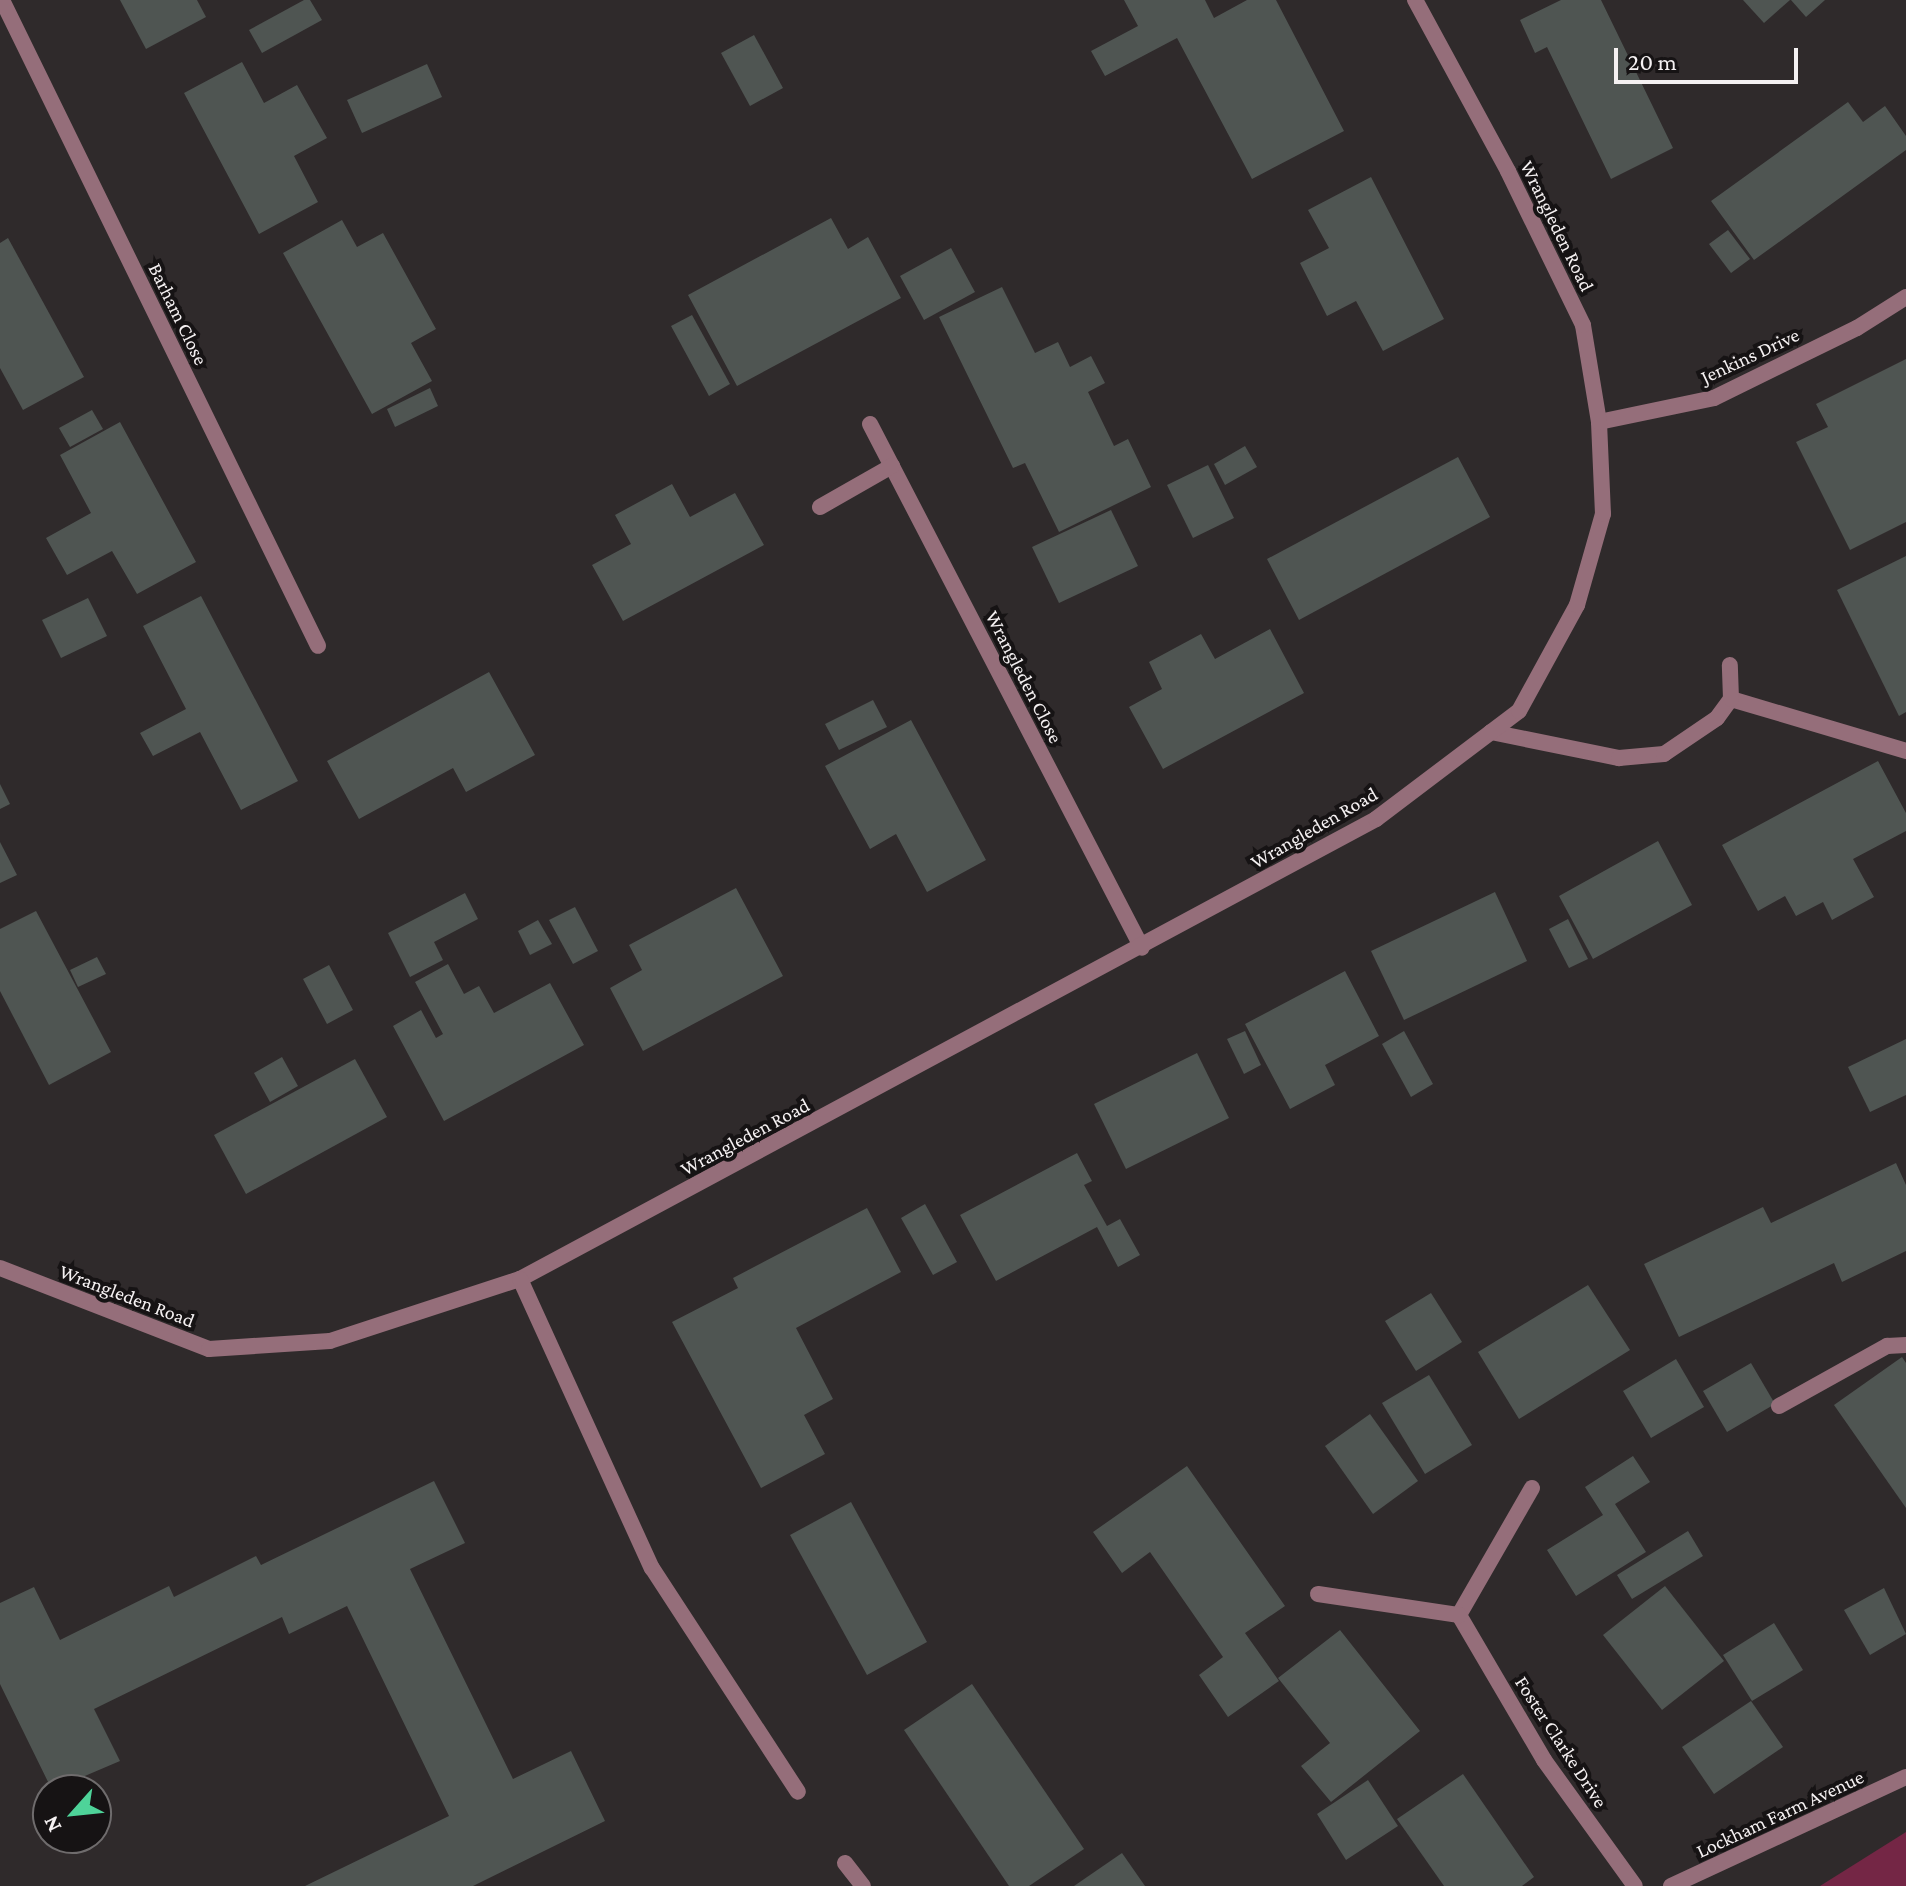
<!DOCTYPE html>
<style>
body{margin:0}
#map{position:relative;width:1906px;height:1886px;overflow:hidden;background:#2f2a2b;font-family:"Crimson Pro",serif}
div>[style]{position:absolute}
[style*='--x']{left:calc(var(--x)*1px);top:calc(var(--y)*1px);width:calc(var(--w)*1px);rotate:calc(var(--a)*1deg)}
.green>*{inset:0;background:#742645}
.building>*{inset:0;background:#4f5552}
.lane>*{height:16px;margin:-8px;padding:0 8px;transform-origin:8px;border-radius:8px;background:#956e7a}
.street>*{height:16px;margin:-8px;padding:0 8px;transform-origin:8px;border-radius:8px;background:#956e7a}
span{translate:-50% -50%;white-space:nowrap;text-align:center;line-height:1.15;-webkit-text-stroke:8px #161314;paint-order:stroke}
.street-label{font-size:20px;color:#f5f1f2}
.north{position:absolute;left:32px;top:1774px;width:80px;height:80px;box-sizing:border-box;background:#161314;border:2px solid #6f6c6d;border-radius:50%;rotate:243deg;font-size:22px;font-weight:700;line-height:32px;text-align:center;color:#f5f1f2}
.north::after{content:'';display:block;margin:auto;width:28px;height:36px;background:#4ed399;clip-path:polygon(50% 0,100% 100%,50% 72%,0 100%)}
.scale{position:absolute;left:1614px;top:48px;width:184px;height:36px;box-sizing:border-box;border:4px solid #f5f1f2;border-top:0;padding-left:10px;font-size:24px;line-height:28px;white-space:nowrap;color:#f5f1f2;-webkit-text-stroke:6px #161314;paint-order:stroke}
</style>
<div id="map">
<div class="green">
<div style="clip-path:polygon(1906px 1832px,1906px 1886px,1820px 1886px)"></div>
</div>
<div class="building">
<div style="clip-path:polygon(120px 0,197px 0,206px 17px,146px 49px)"></div>
<div style="clip-path:polygon(304px 0,310px 0,322px 20px,262px 53px,249px 30px)"></div>
<div style="clip-path:polygon(1124px 0,1205px 0,1214px 18px,1247px 0,1276px 0,1344px 131px,1252px 179px,1177px 38px,1105px 76px,1091px 51px,1138px 26px)"></div>
<div style="clip-path:polygon(1561px 0,1601px 0,1673px 148px,1611px 179px,1547px 47px,1535px 53px,1520px 20px)"></div>
<div style="clip-path:polygon(1743px 0,1790px 0,1764px 23px)"></div>
<div style="clip-path:polygon(1791px 0,1825px 0,1806px 17px)"></div>
<div style="clip-path:polygon(754px 35px,783px 88px,750px 106px,721px 53px)"></div>
<div style="clip-path:polygon(242px 62px,264px 103px,297px 85px,327px 138px,294px 156px,318px 202px,259px 234px,184px 93px)"></div>
<div style="clip-path:polygon(427px 64px,442px 97px,362px 133px,347px 100px)"></div>
<div style="clip-path:polygon(1848px 102px,1863px 122px,1885px 106px,1906px 136px,1906px 150px,1754px 260px,1711px 201px)"></div>
<div style="clip-path:polygon(1371px 177px,1444px 319px,1383px 351px,1356px 301px,1327px 316px,1300px 263px,1329px 248px,1308px 210px)"></div>
<div style="clip-path:polygon(831px 218px,848px 249px,868px 237px,901px 298px,737px 386px,688px 295px)"></div>
<div style="clip-path:polygon(342px 220px,357px 247px,383px 233px,436px 329px,411px 343px,432px 381px,372px 414px,283px 253px)"></div>
<div style="clip-path:polygon(1728px 230px,1750px 259px,1731px 273px,1709px 244px)"></div>
<div style="clip-path:polygon(8px 238px,84px 377px,23px 410px,0 368px,0 243px)"></div>
<div style="clip-path:polygon(951px 248px,975px 292px,924px 320px,900px 276px)"></div>
<div style="clip-path:polygon(1002px 287px,1035px 353px,1058px 342px,1070px 367px,1091px 356px,1105px 383px,1088px 392px,1114px 446px,1128px 439px,1151px 487px,1059px 532px,1025px 463px,1013px 468px,939px 317px)"></div>
<div style="clip-path:polygon(692px 315px,730px 384px,709px 396px,671px 326px)"></div>
<div style="clip-path:polygon(1906px 359px,1906px 522px,1850px 550px,1796px 442px,1828px 427px,1816px 404px)"></div>
<div style="clip-path:polygon(430px 388px,438px 406px,395px 427px,387px 409px)"></div>
<div style="clip-path:polygon(92px 410px,103px 429px,70px 447px,59px 428px)"></div>
<div style="clip-path:polygon(120px 422px,196px 562px,137px 594px,112px 551px,67px 575px,46px 538px,91px 513px,60px 455px)"></div>
<div style="clip-path:polygon(1245px 446px,1257px 467px,1225px 485px,1214px 464px)"></div>
<div style="clip-path:polygon(1458px 457px,1490px 517px,1299px 620px,1267px 559px)"></div>
<div style="clip-path:polygon(1208px 465px,1234px 518px,1193px 538px,1167px 485px)"></div>
<div style="clip-path:polygon(672px 484px,690px 517px,735px 493px,764px 545px,623px 621px,592px 565px,631px 544px,615px 515px)"></div>
<div style="clip-path:polygon(1111px 510px,1138px 566px,1059px 603px,1032px 547px)"></div>
<div style="clip-path:polygon(1906px 556px,1906px 712px,1899px 716px,1837px 590px)"></div>
<div style="clip-path:polygon(201px 596px,298px 781px,241px 810px,200px 732px,153px 756px,140px 733px,186px 709px,143px 626px)"></div>
<div style="clip-path:polygon(88px 598px,107px 636px,61px 658px,42px 620px)"></div>
<div style="clip-path:polygon(1270px 629px,1304px 693px,1163px 769px,1129px 707px,1162px 689px,1149px 662px,1201px 634px,1215px 659px)"></div>
<div style="clip-path:polygon(489px 672px,535px 755px,466px 792px,453px 768px,359px 819px,327px 761px)"></div>
<div style="clip-path:polygon(873px 700px,887px 727px,839px 750px,825px 724px)"></div>
<div style="clip-path:polygon(911px 720px,986px 860px,927px 892px,896px 834px,870px 849px,825px 766px)"></div>
<div style="clip-path:polygon(1878px 761px,1906px 813px,1906px 831px,1853px 859px,1874px 897px,1832px 920px,1823px 902px,1796px 916px,1785px 896px,1758px 911px,1722px 845px)"></div>
<div style="clip-path:polygon(0 784px,10px 804px,0 809px)"></div>
<div style="clip-path:polygon(1658px 841px,1692px 905px,1593px 959px,1559px 896px)"></div>
<div style="clip-path:polygon(0 842px,17px 875px,0 883px)"></div>
<div style="clip-path:polygon(736px 888px,783px 976px,643px 1051px,610px 988px,642px 970px,629px 945px)"></div>
<div style="clip-path:polygon(1495px 892px,1527px 961px,1404px 1020px,1371px 951px)"></div>
<div style="clip-path:polygon(465px 893px,478px 919px,434px 942px,443px 960px,410px 977px,388px 933px)"></div>
<div style="clip-path:polygon(575px 907px,598px 951px,573px 964px,549px 920px)"></div>
<div style="clip-path:polygon(36px 911px,111px 1052px,49px 1085px,0 991px,0 929px)"></div>
<div style="clip-path:polygon(1568px 919px,1588px 959px,1569px 968px,1549px 929px)"></div>
<div style="clip-path:polygon(538px 920px,552px 944px,530px 955px,518px 931px)"></div>
<div style="clip-path:polygon(97px 957px,106px 974px,78px 987px,70px 970px)"></div>
<div style="clip-path:polygon(448px 964px,464px 994px,479px 986px,494px 1013px,550px 983px,584px 1045px,444px 1121px,393px 1026px,421px 1010px,436px 1038px,443px 1034px,415px 982px)"></div>
<div style="clip-path:polygon(329px 965px,353px 1010px,327px 1024px,303px 979px)"></div>
<div style="clip-path:polygon(1345px 971px,1379px 1036px,1325px 1065px,1335px 1085px,1290px 1109px,1245px 1024px)"></div>
<div style="clip-path:polygon(1245px 1031px,1261px 1065px,1244px 1074px,1227px 1039px)"></div>
<div style="clip-path:polygon(1404px 1031px,1433px 1084px,1411px 1097px,1382px 1044px)"></div>
<div style="clip-path:polygon(1906px 1039px,1906px 1095px,1870px 1112px,1848px 1067px)"></div>
<div style="clip-path:polygon(1197px 1053px,1229px 1118px,1126px 1169px,1094px 1104px)"></div>
<div style="clip-path:polygon(282px 1057px,298px 1086px,270px 1102px,254px 1073px)"></div>
<div style="clip-path:polygon(355px 1059px,387px 1117px,246px 1194px,214px 1135px)"></div>
<div style="clip-path:polygon(1077px 1153px,1092px 1181px,1084px 1185px,1107px 1226px,1120px 1219px,1140px 1255px,1118px 1267px,1097px 1227px,996px 1281px,960px 1215px)"></div>
<div style="clip-path:polygon(1896px 1163px,1906px 1185px,1906px 1251px,1842px 1282px,1834px 1263px,1679px 1337px,1644px 1264px,1763px 1207px,1771px 1223px)"></div>
<div style="clip-path:polygon(925px 1204px,957px 1262px,933px 1275px,901px 1218px)"></div>
<div style="clip-path:polygon(867px 1208px,901px 1272px,796px 1328px,833px 1399px,804px 1415px,825px 1454px,761px 1488px,672px 1322px,738px 1288px,733px 1278px)"></div>
<div style="clip-path:polygon(1588px 1285px,1630px 1350px,1519px 1419px,1478px 1352px)"></div>
<div style="clip-path:polygon(1431px 1293px,1462px 1342px,1416px 1371px,1385px 1321px)"></div>
<div style="clip-path:polygon(1902px 1357px,1906px 1363px,1906px 1508px,1834px 1405px)"></div>
<div style="clip-path:polygon(1676px 1359px,1704px 1407px,1651px 1438px,1623px 1391px)"></div>
<div style="clip-path:polygon(1751px 1363px,1775px 1404px,1727px 1432px,1703px 1391px)"></div>
<div style="clip-path:polygon(1429px 1375px,1472px 1445px,1425px 1474px,1382px 1403px)"></div>
<div style="clip-path:polygon(1370px 1414px,1418px 1481px,1373px 1514px,1325px 1446px)"></div>
<div style="clip-path:polygon(1633px 1456px,1650px 1482px,1615px 1504px,1646px 1552px,1576px 1596px,1547px 1550px,1603px 1515px,1585px 1487px)"></div>
<div style="clip-path:polygon(1187px 1466px,1285px 1606px,1245px 1633px,1279px 1681px,1228px 1717px,1199px 1675px,1223px 1657px,1150px 1552px,1122px 1573px,1093px 1532px)"></div>
<div style="clip-path:polygon(434px 1481px,465px 1543px,410px 1569px,513px 1779px,571px 1751px,605px 1821px,473px 1886px,305px 1886px,449px 1816px,347px 1606px,289px 1634px,282px 1617px,94px 1709px,120px 1761px,52px 1790px,0 1684px,0 1603px,34px 1587px,60px 1640px,169px 1586px,174px 1597px,256px 1556px,261px 1565px)"></div>
<div style="clip-path:polygon(851px 1502px,927px 1642px,867px 1675px,790px 1535px)"></div>
<div style="clip-path:polygon(1688px 1531px,1703px 1556px,1632px 1599px,1617px 1575px)"></div>
<div style="clip-path:polygon(1665px 1586px,1724px 1661px,1662px 1710px,1603px 1635px)"></div>
<div style="clip-path:polygon(1884px 1588px,1906px 1634px,1870px 1655px,1844px 1610px)"></div>
<div style="clip-path:polygon(1774px 1623px,1803px 1670px,1752px 1701px,1723px 1655px)"></div>
<div style="clip-path:polygon(1340px 1630px,1420px 1731px,1331px 1802px,1301px 1766px,1330px 1743px,1278px 1678px)"></div>
<div style="clip-path:polygon(972px 1684px,1084px 1849px,1029px 1886px,1009px 1886px,904px 1730px)"></div>
<div style="clip-path:polygon(1751px 1701px,1783px 1747px,1714px 1794px,1682px 1747px)"></div>
<div style="clip-path:polygon(1463px 1774px,1534px 1877px,1522px 1886px,1444px 1886px,1397px 1819px)"></div>
<div style="clip-path:polygon(1368px 1780px,1398px 1826px,1346px 1860px,1317px 1814px)"></div>
<div style="clip-path:polygon(1122px 1853px,1145px 1886px,1074px 1886px)"></div>
</div>
<div class="lane">
<div style="--x:1731;--y:699;--w:183;--a:16.5"></div>
</div>
<div class="street">
<div style="--x:2;--y:0;--w:719;--a:63.93"></div>
<div style="--x:1599;--y:422;--w:117;--a:-11.8"></div>
<div style="--x:1714;--y:398;--w:159;--a:-26.1"></div>
<div style="--x:1857;--y:328;--w:58;--a:-32.3"></div>
<div style="--x:870;--y:424;--w:590;--a:62.57"></div>
<div style="--x:820;--y:507;--w:83;--a:-29.7"></div>
<div style="--x:1491;--y:732;--w:131;--a:11.5"></div>
<div style="--x:1619;--y:758;--w:45;--a:-5.1"></div>
<div style="--x:1664;--y:754;--w:64;--a:-34.2"></div>
<div style="--x:1717;--y:718;--w:24;--a:-54"></div>
<div style="--x:1731;--y:699;--w:34;--a:-92"></div>
<div style="--x:0;--y:1268;--w:224;--a:21.2"></div>
<div style="--x:209;--y:1349;--w:121;--a:-3.8"></div>
<div style="--x:330;--y:1341;--w:200;--a:-18.1"></div>
<div style="--x:520;--y:1279;--w:972;--a:-28.25"></div>
<div style="--x:1376;--y:819;--w:179;--a:-37.1"></div>
<div style="--x:1519;--y:711;--w:121;--a:-61.3"></div>
<div style="--x:1577;--y:605;--w:95;--a:-74.1"></div>
<div style="--x:1603;--y:514;--w:92;--a:-92.5"></div>
<div style="--x:1599;--y:422;--w:98;--a:-99.4"></div>
<div style="--x:1583;--y:325;--w:171;--a:-116"></div>
<div style="--x:1508;--y:171;--w:195;--a:-118.5"></div>
<div style="--x:520;--y:1279;--w:318;--a:65.5"></div>
<div style="--x:652;--y:1568;--w:267;--a:56.9"></div>
<div style="--x:1779;--y:1406;--w:124;--a:-29.1"></div>
<div style="--x:1887;--y:1346;--w:19;--a:-3"></div>
<div style="--x:1532;--y:1488;--w:146;--a:119.9"></div>
<div style="--x:1459;--y:1615;--w:168;--a:59.6"></div>
<div style="--x:1544;--y:1760;--w:155;--a:54.2"></div>
<div style="--x:1318;--y:1594;--w:143;--a:8.5"></div>
<div style="--x:845;--y:1863;--w:29;--a:52"></div>
<div style="--x:1671;--y:1886;--w:259;--a:-24.9"></div>
</div>
<div class="street-label">
<span style="left:1557px;top:226px;rotate:64deg">Wrangleden Road</span>
<span style="left:178px;top:314px;rotate:64deg">Barham Close</span>
<span style="left:1750px;top:356px;rotate:-25deg">Jenkins Drive</span>
<span style="left:1024px;top:677px;rotate:63deg">Wrangleden Close</span>
<span style="left:1314px;top:828px;rotate:-30deg">Wrangleden Road</span>
<span style="left:745px;top:1137px;rotate:-28deg">Wrangleden Road</span>
<span style="left:127px;top:1296px;rotate:21deg">Wrangleden Road</span>
<span style="left:1561px;top:1742px;rotate:57deg">Foster Clarke Drive</span>
<span style="left:1780px;top:1814px;rotate:-25deg">Lockham Farm Avenue</span>
</div>
<div class="north">N</div>
<div class="scale">20 m</div>
</div>
